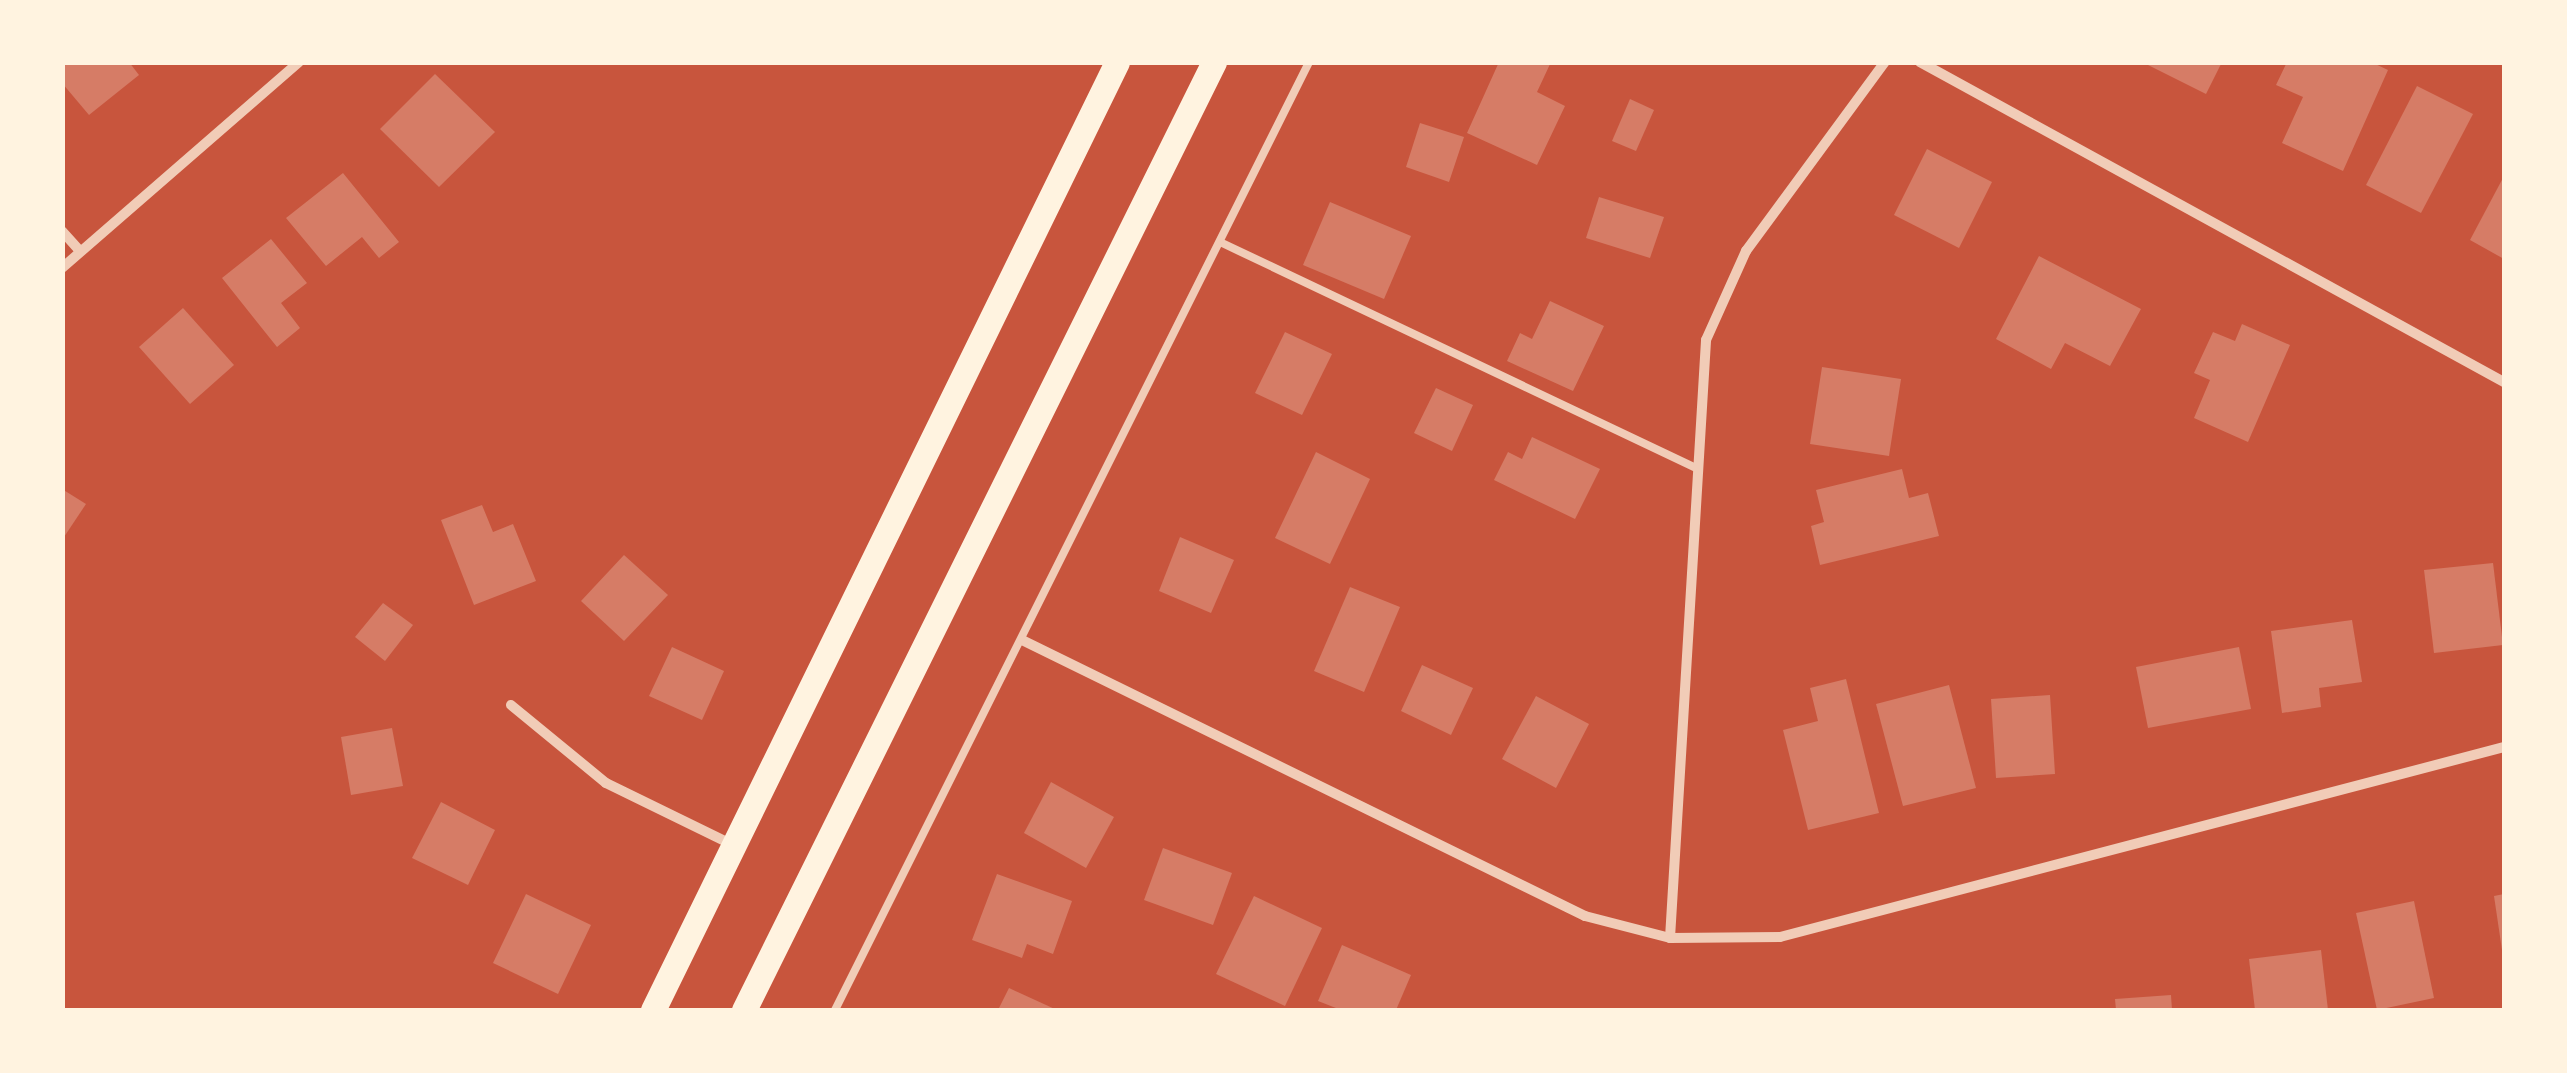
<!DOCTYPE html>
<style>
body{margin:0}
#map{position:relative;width:2567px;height:1073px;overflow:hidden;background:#c8553d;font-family:"Fira Sans Condensed",sans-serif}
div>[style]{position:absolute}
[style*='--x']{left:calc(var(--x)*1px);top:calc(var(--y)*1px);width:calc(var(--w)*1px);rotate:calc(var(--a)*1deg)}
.building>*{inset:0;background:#d67c66}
.service>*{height:8px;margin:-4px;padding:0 4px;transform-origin:4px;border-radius:4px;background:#f1ccb7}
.minor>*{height:10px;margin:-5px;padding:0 5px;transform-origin:5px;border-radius:5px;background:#f1ccb7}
.primary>*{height:25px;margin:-12.5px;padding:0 12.5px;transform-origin:12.5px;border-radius:12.5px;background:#fff3e0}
span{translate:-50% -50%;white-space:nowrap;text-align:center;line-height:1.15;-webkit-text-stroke:10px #fff3e0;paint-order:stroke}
.frame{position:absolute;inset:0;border:65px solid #fff3e0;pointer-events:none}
</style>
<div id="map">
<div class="building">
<div style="clip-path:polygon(62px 62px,129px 62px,139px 75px,89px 115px,62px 83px)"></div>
<div style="clip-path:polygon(1499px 62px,1551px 62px,1537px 92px,1565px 106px,1537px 165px,1467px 133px)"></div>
<div style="clip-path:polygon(2142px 62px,2222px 62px,2206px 94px)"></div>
<div style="clip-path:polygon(2287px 62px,2371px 62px,2388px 70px,2343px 171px,2282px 143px,2303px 97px,2276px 85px)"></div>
<div style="clip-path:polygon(435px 74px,495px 132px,439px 187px,380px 129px)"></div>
<div style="clip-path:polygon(2417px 86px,2473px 114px,2421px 213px,2366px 185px)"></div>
<div style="clip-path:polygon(1630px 99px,1654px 110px,1636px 151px,1612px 141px)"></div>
<div style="clip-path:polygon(1420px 123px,1464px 137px,1449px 182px,1406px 167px)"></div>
<div style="clip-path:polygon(1927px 149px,1992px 182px,1959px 248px,1894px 215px)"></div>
<div style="clip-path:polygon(343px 173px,399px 242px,379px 258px,362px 237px,326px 266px,286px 218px)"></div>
<div style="clip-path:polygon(2504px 176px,2504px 259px,2470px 240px)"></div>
<div style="clip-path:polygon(1599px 197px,1664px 217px,1650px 258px,1586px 238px)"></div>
<div style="clip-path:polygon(1330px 202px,1411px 236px,1384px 299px,1303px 265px)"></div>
<div style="clip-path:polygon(271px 239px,307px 283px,281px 303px,300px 328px,277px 347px,222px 278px)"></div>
<div style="clip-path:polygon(2039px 256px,2141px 309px,2110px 366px,2065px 343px,2051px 369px,1996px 339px)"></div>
<div style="clip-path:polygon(1550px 301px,1604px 326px,1573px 391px,1507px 361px,1520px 333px,1532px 339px)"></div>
<div style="clip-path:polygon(183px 308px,234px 365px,190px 404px,139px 347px)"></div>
<div style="clip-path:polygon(2242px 324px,2290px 345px,2248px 442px,2194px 418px,2210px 380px,2194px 373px,2213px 332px,2235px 341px)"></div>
<div style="clip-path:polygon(1285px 332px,1332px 354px,1302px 415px,1255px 393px)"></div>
<div style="clip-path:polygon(1822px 367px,1901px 379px,1889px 456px,1810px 444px)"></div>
<div style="clip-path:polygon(1436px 388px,1473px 405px,1452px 451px,1414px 433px)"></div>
<div style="clip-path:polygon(1532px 437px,1600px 469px,1575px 519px,1494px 480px,1508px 452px,1522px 459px)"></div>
<div style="clip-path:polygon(1316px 452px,1370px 479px,1330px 564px,1275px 538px)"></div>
<div style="clip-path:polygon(1902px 469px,1909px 498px,1928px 493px,1939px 536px,1820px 565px,1811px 526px,1824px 522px,1816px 490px)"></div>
<div style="clip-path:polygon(62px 489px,86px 504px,62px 540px)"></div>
<div style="clip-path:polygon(482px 505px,493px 532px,513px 524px,536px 581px,474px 605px,441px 520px)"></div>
<div style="clip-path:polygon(1180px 537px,1234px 560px,1211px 613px,1159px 591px)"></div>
<div style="clip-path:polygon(624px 555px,668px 595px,624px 641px,581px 601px)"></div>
<div style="clip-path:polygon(2493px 563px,2503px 645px,2434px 653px,2424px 570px)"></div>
<div style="clip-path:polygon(1350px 587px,1400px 607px,1364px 692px,1314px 671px)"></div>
<div style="clip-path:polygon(383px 603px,413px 625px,385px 661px,355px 637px)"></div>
<div style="clip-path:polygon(2352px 620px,2362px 682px,2319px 688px,2321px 707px,2282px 713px,2271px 631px)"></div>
<div style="clip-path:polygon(672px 647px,724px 671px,702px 720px,649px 696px)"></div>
<div style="clip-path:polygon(2239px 647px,2251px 709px,2148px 728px,2136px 667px)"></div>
<div style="clip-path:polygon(1422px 665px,1473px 688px,1451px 735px,1401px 711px)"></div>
<div style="clip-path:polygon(1846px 679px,1879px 813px,1808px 830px,1783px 730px,1818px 721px,1810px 688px)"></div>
<div style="clip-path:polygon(1949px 685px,1976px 788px,1903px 806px,1876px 704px)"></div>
<div style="clip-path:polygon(2050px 695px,2055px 774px,1996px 778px,1991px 699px)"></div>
<div style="clip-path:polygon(1536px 696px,1589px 724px,1556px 788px,1502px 759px)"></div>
<div style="clip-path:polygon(392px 728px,403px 786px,351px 795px,341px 737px)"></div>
<div style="clip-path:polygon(1051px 782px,1114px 817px,1086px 868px,1024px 833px)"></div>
<div style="clip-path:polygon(441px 802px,495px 830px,468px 885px,412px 858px)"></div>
<div style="clip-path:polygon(1163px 848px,1232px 873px,1213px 925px,1144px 900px)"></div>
<div style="clip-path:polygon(997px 874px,1072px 901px,1053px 954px,1027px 944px,1022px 958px,972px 940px)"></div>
<div style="clip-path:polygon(526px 894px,591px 925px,558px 994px,493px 963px)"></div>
<div style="clip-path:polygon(2504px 894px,2504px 950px,2502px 950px,2494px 896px)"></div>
<div style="clip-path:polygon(1254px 896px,1322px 928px,1285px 1006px,1216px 974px)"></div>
<div style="clip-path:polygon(2414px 901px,2434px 998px,2377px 1010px,2356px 913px)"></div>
<div style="clip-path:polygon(1342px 945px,1411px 975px,1396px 1010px,1341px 1010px,1318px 1001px)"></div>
<div style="clip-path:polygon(2321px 950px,2328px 1010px,2255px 1010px,2249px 959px)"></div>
<div style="clip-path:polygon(1009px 988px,1057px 1010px,998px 1010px)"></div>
<div style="clip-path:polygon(2171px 995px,2172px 1010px,2116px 1010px,2115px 999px)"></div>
</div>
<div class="service">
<div style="--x:1220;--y:242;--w:529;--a:25.4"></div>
<div style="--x:835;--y:1010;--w:1060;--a:-63.43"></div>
</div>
<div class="minor">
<div style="--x:1920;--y:62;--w:666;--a:28.72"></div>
<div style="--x:62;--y:231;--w:25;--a:48"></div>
<div style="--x:62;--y:268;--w:314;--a:-41"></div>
<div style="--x:1022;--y:640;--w:627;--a:26.12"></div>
<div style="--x:1585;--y:916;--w:88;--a:14.5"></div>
<div style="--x:1670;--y:938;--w:110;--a:-0.5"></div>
<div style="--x:1780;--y:937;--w:749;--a:-14.7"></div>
<div style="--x:511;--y:705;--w:123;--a:39.4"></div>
<div style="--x:606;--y:783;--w:139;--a:26"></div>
<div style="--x:1670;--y:938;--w:599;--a:-86.55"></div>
<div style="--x:1706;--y:340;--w:98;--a:-65.8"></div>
<div style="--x:1746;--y:251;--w:235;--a:-53.7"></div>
</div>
<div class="primary">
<div style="--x:653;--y:1010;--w:1055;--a:-63.92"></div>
<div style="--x:744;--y:1010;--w:1058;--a:-63.63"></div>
</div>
<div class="frame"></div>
</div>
